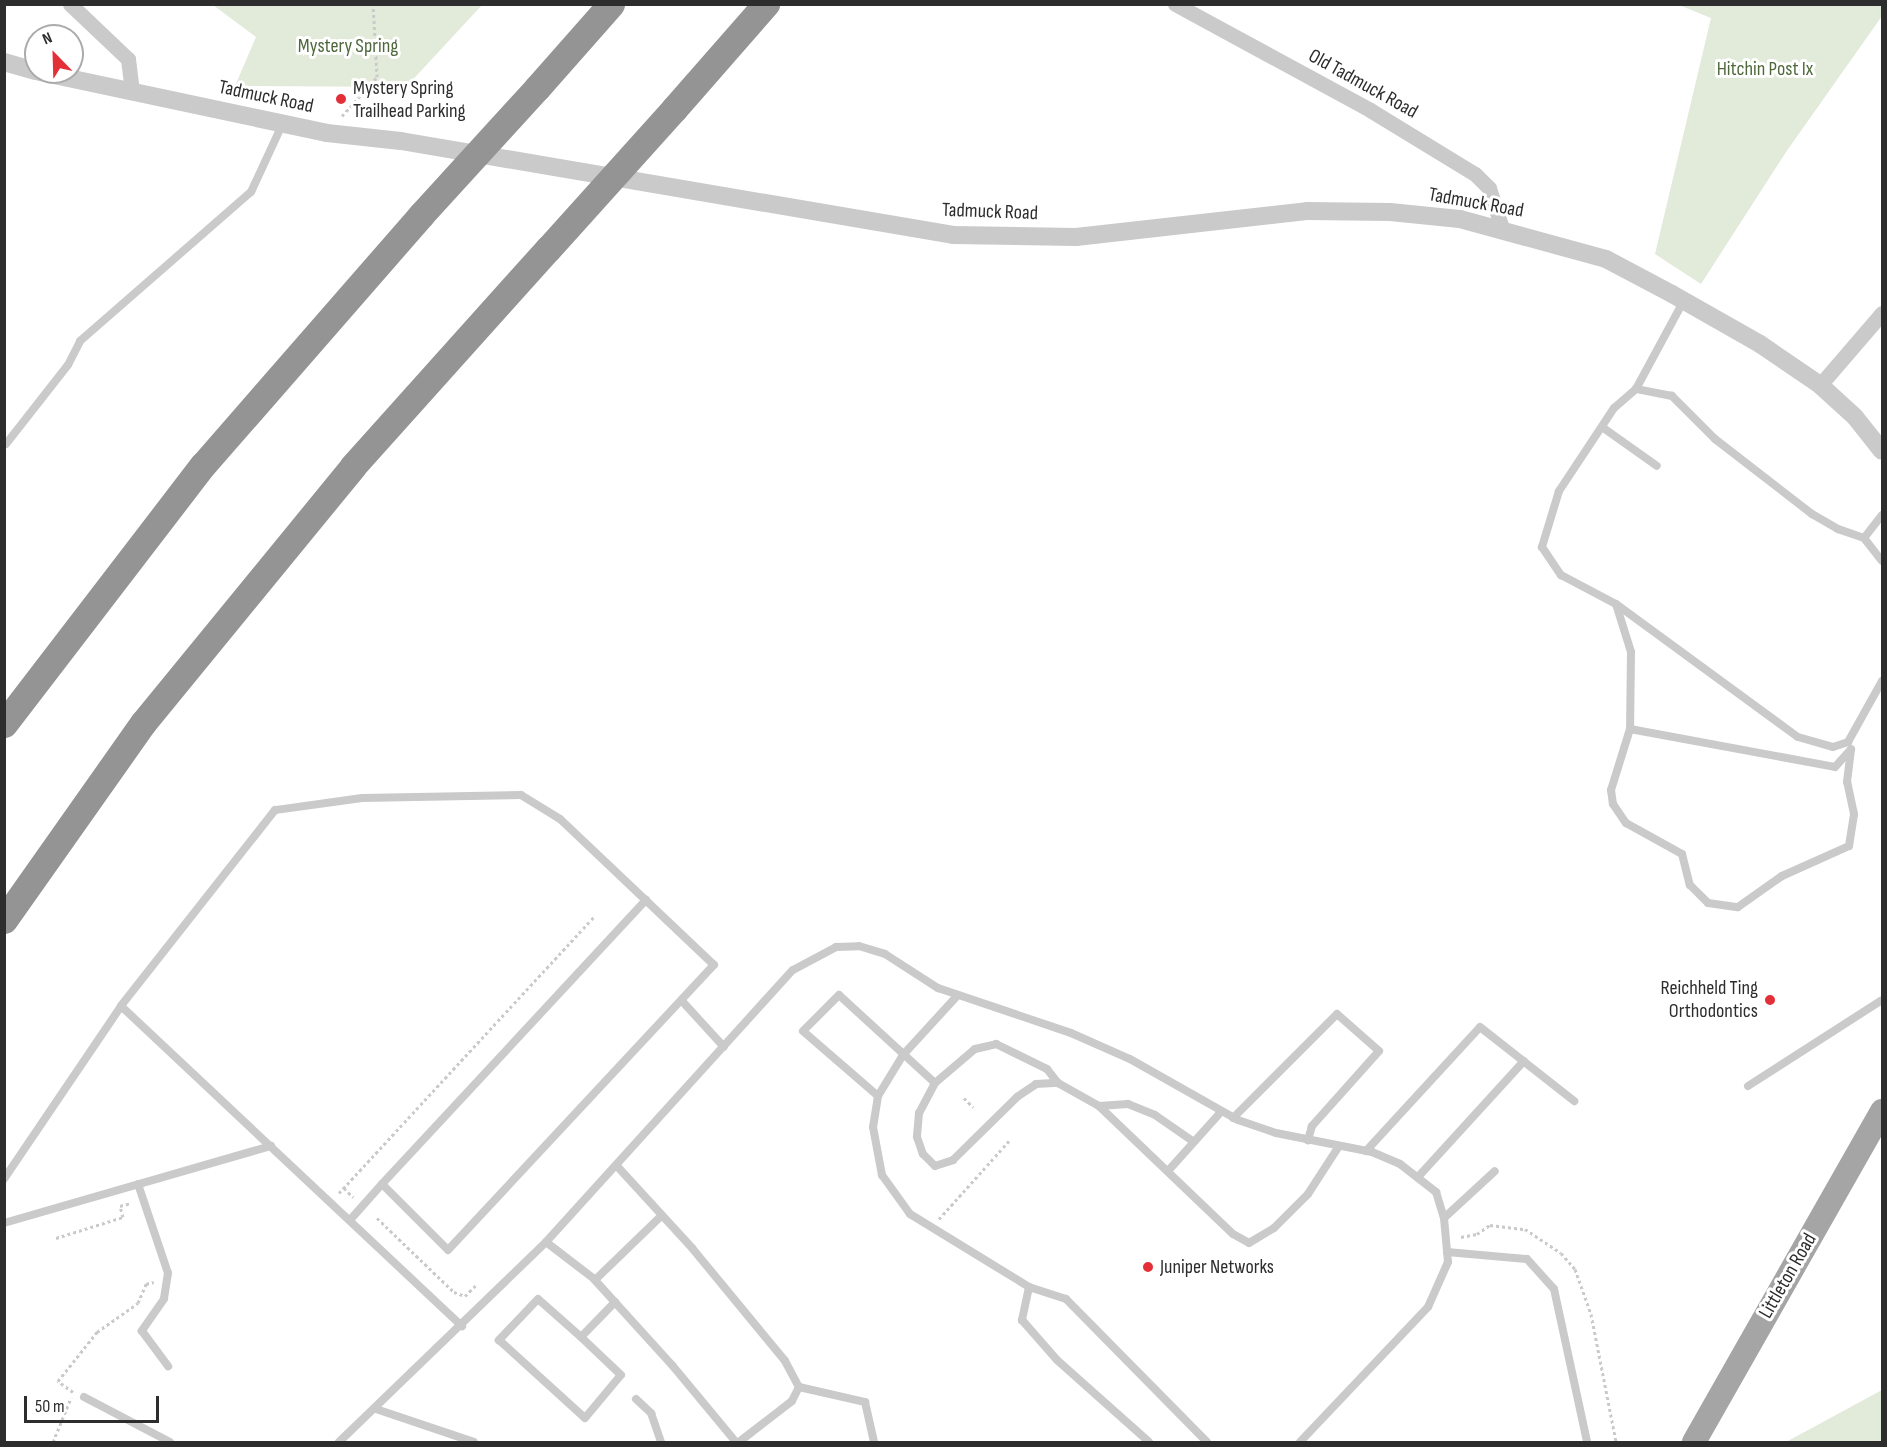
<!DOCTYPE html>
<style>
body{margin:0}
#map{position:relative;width:1887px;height:1447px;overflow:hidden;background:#fff;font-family:"Sofia Sans Condensed",sans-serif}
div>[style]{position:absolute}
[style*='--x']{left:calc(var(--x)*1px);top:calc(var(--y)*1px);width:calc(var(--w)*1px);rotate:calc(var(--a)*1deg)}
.green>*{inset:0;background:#e2eada}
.path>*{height:3px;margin-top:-1.5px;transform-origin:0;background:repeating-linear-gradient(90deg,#cacaca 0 3px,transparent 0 6px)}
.service>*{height:8px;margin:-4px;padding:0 4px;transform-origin:4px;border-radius:4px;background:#cacaca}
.minor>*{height:15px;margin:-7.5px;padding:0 7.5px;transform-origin:7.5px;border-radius:7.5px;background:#cacaca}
.tertiary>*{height:18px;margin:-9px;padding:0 9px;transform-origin:9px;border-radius:9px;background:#cacaca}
.primary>*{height:24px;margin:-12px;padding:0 12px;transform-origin:12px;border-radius:12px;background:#a5a5a5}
.motorway>*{height:27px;margin:-13.5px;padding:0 13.5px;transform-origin:13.5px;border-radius:13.5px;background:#949494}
.motorway-bridge>*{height:27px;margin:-13.5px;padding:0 13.5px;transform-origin:13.5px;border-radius:13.5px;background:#949494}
.dots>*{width:16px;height:16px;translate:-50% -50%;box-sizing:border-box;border:3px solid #fff;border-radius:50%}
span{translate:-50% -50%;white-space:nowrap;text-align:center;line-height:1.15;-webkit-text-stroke:6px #fff;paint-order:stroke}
.park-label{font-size:20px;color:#4e683b}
.street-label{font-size:20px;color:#2d2d2d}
.poi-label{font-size:20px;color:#2d2d2d}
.left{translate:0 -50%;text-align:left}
.right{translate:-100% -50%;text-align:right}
.frame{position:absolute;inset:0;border:6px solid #2d2d2d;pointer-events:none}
.north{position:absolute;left:24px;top:24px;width:60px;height:60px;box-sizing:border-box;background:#fff;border:2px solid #ababab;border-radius:50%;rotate:337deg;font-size:16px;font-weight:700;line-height:24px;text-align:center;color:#2d2d2d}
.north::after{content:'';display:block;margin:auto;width:21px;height:27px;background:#e32f37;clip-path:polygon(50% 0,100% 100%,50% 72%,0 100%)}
.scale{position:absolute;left:24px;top:1396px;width:135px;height:27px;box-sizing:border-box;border:3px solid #2d2d2d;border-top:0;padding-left:8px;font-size:18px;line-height:21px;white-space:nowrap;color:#2d2d2d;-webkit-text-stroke:4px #fff;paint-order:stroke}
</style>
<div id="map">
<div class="green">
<div style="clip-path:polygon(213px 5px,213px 4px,482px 5px,406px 87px,235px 86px,256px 37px)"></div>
<div style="clip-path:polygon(1679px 5px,1882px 5px,1882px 16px,1786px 152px,1701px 284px,1655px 254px,1711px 18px)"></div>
<div style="clip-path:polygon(1882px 1390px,1882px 1442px,1786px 1442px)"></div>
</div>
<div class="path">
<div style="--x:342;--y:116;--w:52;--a:-48.1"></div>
<div style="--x:377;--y:77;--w:73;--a:-93.1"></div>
<div style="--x:964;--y:1098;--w:13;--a:45"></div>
<div style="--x:344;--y:1188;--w:13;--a:45"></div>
<div style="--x:339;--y:1193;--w:376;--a:-47.3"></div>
<div style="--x:377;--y:1218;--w:107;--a:43.9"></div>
<div style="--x:454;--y:1292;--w:12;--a:20"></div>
<div style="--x:465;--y:1296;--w:16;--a:-45"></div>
<div style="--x:939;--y:1219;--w:105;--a:-48.1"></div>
<div style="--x:1461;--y:1237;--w:16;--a:-11"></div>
<div style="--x:1477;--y:1234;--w:16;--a:-35"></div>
<div style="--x:1490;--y:1225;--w:35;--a:7"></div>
<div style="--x:1525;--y:1229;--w:43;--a:33.7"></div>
<div style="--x:1561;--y:1253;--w:21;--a:49"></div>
<div style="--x:1575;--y:1269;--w:48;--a:70.4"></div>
<div style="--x:1591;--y:1314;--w:130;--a:78.9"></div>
<div style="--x:56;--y:1238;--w:70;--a:-17.4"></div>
<div style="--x:123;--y:1217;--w:11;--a:-105"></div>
<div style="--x:120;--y:1206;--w:11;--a:-15"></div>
<div style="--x:73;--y:1392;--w:19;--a:-144"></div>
<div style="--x:58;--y:1381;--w:63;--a:-51.5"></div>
<div style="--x:97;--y:1332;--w:50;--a:-35.3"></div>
<div style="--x:138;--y:1303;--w:21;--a:-67"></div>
<div style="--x:146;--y:1284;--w:8;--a:-14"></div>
<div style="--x:53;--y:1442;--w:48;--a:-67.8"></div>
</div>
<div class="service">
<div style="--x:1636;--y:389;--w:99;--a:-61.6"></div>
<div style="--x:1602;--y:427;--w:67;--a:35.3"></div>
<div style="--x:6;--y:444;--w:100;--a:-51.9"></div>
<div style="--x:68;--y:365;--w:27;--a:-63"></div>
<div style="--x:80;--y:341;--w:227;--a:-41.1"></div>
<div style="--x:251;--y:192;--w:74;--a:-65.2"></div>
<div style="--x:1882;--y:515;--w:29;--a:128"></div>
<div style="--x:1864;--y:538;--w:28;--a:-161"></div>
<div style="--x:1838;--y:529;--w:30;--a:-150"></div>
<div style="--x:1812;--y:514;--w:123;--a:-142.3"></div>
<div style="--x:1715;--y:439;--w:61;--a:-135"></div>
<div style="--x:1672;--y:396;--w:37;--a:-169"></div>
<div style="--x:1636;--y:389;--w:29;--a:139"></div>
<div style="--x:1614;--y:408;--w:100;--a:123.5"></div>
<div style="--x:1559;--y:491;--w:59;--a:106.9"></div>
<div style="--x:1542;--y:547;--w:34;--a:56"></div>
<div style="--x:1561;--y:575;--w:62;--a:27.8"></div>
<div style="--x:1616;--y:604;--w:225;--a:36.2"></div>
<div style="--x:1798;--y:737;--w:36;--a:16"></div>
<div style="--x:1833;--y:747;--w:16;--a:-18"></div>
<div style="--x:1848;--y:742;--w:70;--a:-60.9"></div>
<div style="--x:1864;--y:538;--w:29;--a:52"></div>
<div style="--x:1616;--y:604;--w:50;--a:72.6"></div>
<div style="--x:1631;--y:652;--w:77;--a:90.7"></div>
<div style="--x:1630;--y:729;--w:64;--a:107.3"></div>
<div style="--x:1611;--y:790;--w:14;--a:82"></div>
<div style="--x:1613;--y:804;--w:23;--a:56"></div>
<div style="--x:1626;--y:823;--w:64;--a:29"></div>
<div style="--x:1682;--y:854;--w:32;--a:76"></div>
<div style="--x:1690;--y:885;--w:25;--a:45"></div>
<div style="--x:1708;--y:903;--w:30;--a:8"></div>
<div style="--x:1738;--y:907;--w:54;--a:-35.2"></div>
<div style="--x:1782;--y:876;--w:73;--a:-24.1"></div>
<div style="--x:1849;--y:846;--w:32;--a:-81"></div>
<div style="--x:1854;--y:814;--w:33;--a:-102"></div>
<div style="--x:1847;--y:782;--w:33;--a:-83"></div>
<div style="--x:1630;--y:729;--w:208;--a:10.5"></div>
<div style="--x:1835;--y:767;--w:24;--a:-48"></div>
<div style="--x:957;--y:996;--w:80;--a:132.5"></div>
<div style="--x:903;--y:1055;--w:48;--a:121.4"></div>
<div style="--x:878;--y:1096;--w:31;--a:99"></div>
<div style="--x:873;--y:1127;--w:49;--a:79.4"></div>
<div style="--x:882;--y:1175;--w:48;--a:54.3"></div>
<div style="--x:910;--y:1214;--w:140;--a:31.5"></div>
<div style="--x:1029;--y:1287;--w:39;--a:18"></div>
<div style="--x:1066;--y:1299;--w:201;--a:45.4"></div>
<div style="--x:682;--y:1001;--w:62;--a:47.6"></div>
<div style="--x:935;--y:1083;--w:52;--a:-40.4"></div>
<div style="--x:975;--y:1049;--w:22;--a:-13"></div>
<div style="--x:996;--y:1044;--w:57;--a:26.1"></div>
<div style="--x:1047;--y:1069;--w:18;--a:52"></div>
<div style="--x:1748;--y:1086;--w:159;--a:-32.7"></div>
<div style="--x:878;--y:1096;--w:99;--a:-139.1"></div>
<div style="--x:803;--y:1031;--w:51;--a:-45"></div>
<div style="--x:839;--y:995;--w:130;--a:42.5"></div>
<div style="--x:935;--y:1083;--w:34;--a:118"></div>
<div style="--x:919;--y:1113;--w:24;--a:95"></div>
<div style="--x:917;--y:1137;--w:18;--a:71"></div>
<div style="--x:923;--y:1154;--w:17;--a:45"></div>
<div style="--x:935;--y:1166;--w:19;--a:-18"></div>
<div style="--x:953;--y:1160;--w:90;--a:-44.5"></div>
<div style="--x:1017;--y:1097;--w:23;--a:-34"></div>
<div style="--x:1036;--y:1084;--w:22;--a:-3"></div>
<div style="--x:1058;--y:1083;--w:47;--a:29.3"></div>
<div style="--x:1099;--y:1106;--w:185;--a:43.7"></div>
<div style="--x:1233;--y:1234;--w:18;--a:29"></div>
<div style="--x:1249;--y:1243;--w:29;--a:-31"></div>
<div style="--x:1274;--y:1228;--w:48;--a:-45"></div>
<div style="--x:1308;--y:1194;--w:57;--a:-57.1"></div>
<div style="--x:1099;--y:1106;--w:29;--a:-4"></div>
<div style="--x:1128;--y:1104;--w:29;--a:22"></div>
<div style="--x:1155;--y:1115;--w:47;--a:34.7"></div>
<div style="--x:1233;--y:1118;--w:147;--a:-45"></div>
<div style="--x:1337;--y:1014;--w:56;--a:41.4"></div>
<div style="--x:1379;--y:1051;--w:101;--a:131.8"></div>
<div style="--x:1312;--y:1126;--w:15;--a:106"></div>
<div style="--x:1366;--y:1151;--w:168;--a:-47.4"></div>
<div style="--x:1480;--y:1027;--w:120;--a:38.2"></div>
<div style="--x:616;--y:1165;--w:113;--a:47.5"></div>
<div style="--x:692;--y:1248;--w:146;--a:50.5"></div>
<div style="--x:785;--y:1361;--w:30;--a:62"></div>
<div style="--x:799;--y:1387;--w:16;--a:117"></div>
<div style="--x:792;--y:1401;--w:67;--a:142.3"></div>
<div style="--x:1168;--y:1171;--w:79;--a:-48.1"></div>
<div style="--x:1418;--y:1177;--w:157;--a:-47.6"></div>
<div style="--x:4;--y:1179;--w:209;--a:-55.9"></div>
<div style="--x:138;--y:1184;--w:94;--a:71.4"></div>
<div style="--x:168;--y:1273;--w:26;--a:99"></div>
<div style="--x:164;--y:1299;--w:39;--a:125"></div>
<div style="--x:142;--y:1331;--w:44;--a:53.4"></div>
<div style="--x:382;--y:1184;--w:388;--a:-47.1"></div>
<div style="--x:1444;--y:1218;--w:69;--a:-42.7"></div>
<div style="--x:350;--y:1220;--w:48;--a:-48.4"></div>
<div style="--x:382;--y:1184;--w:93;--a:45"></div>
<div style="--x:448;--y:1250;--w:390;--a:-47"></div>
<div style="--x:714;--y:965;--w:212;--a:-136.5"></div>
<div style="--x:560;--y:819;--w:46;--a:-148.4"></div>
<div style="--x:521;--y:795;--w:159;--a:178.9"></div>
<div style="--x:362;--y:798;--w:88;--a:172.1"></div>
<div style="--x:275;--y:810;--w:249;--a:128.2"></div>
<div style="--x:121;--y:1006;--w:468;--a:43.2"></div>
<div style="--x:4;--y:1223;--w:278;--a:-16.1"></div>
<div style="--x:546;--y:1242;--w:59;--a:37.5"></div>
<div style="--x:593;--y:1278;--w:118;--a:47.8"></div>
<div style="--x:672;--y:1365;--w:100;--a:50.3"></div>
<div style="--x:1447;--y:1252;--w:80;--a:5"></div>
<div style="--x:1527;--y:1259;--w:40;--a:48"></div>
<div style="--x:1554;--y:1289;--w:157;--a:77.8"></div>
<div style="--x:595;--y:1280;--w:93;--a:-44.1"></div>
<div style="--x:1029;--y:1287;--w:34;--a:102"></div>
<div style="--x:1022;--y:1320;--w:53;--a:48.8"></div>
<div style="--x:1057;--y:1360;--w:123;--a:41.7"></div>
<div style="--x:581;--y:1337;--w:57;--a:-138.5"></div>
<div style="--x:538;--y:1299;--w:57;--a:133.6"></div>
<div style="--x:499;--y:1340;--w:116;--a:42.2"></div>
<div style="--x:585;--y:1418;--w:56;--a:-50.1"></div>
<div style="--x:621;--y:1375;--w:55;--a:-136.5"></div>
<div style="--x:581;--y:1337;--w:49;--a:-45.8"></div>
<div style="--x:799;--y:1387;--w:68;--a:12.8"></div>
<div style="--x:865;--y:1402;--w:41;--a:77.3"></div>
<div style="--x:84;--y:1397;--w:97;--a:27.6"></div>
<div style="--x:636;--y:1399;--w:21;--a:43"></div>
<div style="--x:651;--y:1413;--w:31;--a:71"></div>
<div style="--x:376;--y:1409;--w:103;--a:18.6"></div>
<div style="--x:339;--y:1442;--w:288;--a:-44"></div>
<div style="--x:546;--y:1242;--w:367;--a:-47.8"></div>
<div style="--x:793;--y:970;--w:49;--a:-28.1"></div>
<div style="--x:836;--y:947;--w:23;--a:-2"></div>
<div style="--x:859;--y:946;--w:27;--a:17"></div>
<div style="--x:885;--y:954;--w:63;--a:32.7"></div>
<div style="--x:938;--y:988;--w:140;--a:18.7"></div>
<div style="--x:1071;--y:1033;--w:64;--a:23.8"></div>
<div style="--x:1130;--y:1059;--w:124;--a:29.5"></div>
<div style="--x:1238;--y:1120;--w:40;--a:18.9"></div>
<div style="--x:1276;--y:1133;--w:98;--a:11.2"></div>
<div style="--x:1372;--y:1152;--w:30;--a:23"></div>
<div style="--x:1400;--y:1164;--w:46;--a:37.9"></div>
<div style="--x:1436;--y:1192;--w:27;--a:73"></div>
<div style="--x:1444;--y:1218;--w:44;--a:84.8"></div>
<div style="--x:1448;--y:1262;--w:49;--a:114"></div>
<div style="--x:1428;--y:1307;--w:186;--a:133.5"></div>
</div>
<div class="minor">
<div style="--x:70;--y:4;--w:80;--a:43.5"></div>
<div style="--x:128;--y:59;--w:33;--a:83"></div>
<div style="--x:1175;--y:4;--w:222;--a:28.5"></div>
<div style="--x:1370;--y:110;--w:123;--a:31.4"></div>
<div style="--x:1475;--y:174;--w:20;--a:45"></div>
<div style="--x:1489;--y:188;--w:42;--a:72"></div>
<div style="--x:1820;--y:385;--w:95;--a:-49.3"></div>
</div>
<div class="tertiary">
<div style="--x:4;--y:62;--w:33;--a:16"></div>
<div style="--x:40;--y:72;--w:293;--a:12"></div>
<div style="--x:327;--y:133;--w:74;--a:6.2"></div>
<div style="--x:401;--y:141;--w:560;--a:9.66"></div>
<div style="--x:953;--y:235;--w:123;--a:0.9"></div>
<div style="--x:1076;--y:237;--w:232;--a:-6.4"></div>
<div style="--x:1307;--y:211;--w:83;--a:0.7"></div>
<div style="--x:1390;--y:212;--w:70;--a:5.7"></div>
<div style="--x:1460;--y:219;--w:151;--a:15.3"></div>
<div style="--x:1606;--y:259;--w:75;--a:27.9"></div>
<div style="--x:1672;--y:294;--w:101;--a:29.6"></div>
<div style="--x:1760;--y:344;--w:73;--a:34.3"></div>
<div style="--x:1820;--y:385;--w:47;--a:42.4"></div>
<div style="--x:1855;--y:417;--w:43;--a:51.5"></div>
</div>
<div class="primary">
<div style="--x:1694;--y:1442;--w:381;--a:-60.4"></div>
</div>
<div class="motorway">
<div style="--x:537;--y:88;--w:112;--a:-48.6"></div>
<div style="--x:674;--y:109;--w:140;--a:-48.8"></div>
<div style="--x:4;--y:724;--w:327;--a:-52.5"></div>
<div style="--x:203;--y:465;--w:332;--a:-48.9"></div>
<div style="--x:4;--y:920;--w:241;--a:-54.8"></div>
<div style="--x:143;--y:723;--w:332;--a:-50.7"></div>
<div style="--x:353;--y:466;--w:292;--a:-48.1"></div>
</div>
<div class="motorway-bridge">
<div style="--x:421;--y:215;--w:172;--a:-47.6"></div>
<div style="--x:548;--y:249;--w:188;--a:-48"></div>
</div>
<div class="dots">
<div style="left:341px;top:99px;background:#e32f37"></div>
<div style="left:1770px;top:1000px;background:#e32f37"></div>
<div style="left:1148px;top:1267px;background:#e32f37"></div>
</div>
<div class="park-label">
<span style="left:348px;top:46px">Mystery Spring</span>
<span style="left:1765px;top:69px">Hitchin Post Ix</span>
</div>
<div class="street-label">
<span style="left:1363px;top:84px;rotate:29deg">Old Tadmuck Road</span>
<span style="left:266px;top:97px;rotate:12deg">Tadmuck Road</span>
<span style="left:1476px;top:203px;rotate:10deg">Tadmuck Road</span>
<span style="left:990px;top:212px;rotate:2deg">Tadmuck Road</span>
<span style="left:1788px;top:1276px;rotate:-60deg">Littleton Road</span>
</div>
<div class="poi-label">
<span class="left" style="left:353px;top:100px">Mystery Spring<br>Trailhead Parking</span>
<span class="right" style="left:1758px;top:1000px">Reichheld Ting<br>Orthodontics</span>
<span class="left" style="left:1160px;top:1267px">Juniper Networks</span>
</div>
<div class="frame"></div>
<div class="north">N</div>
<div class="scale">50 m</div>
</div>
